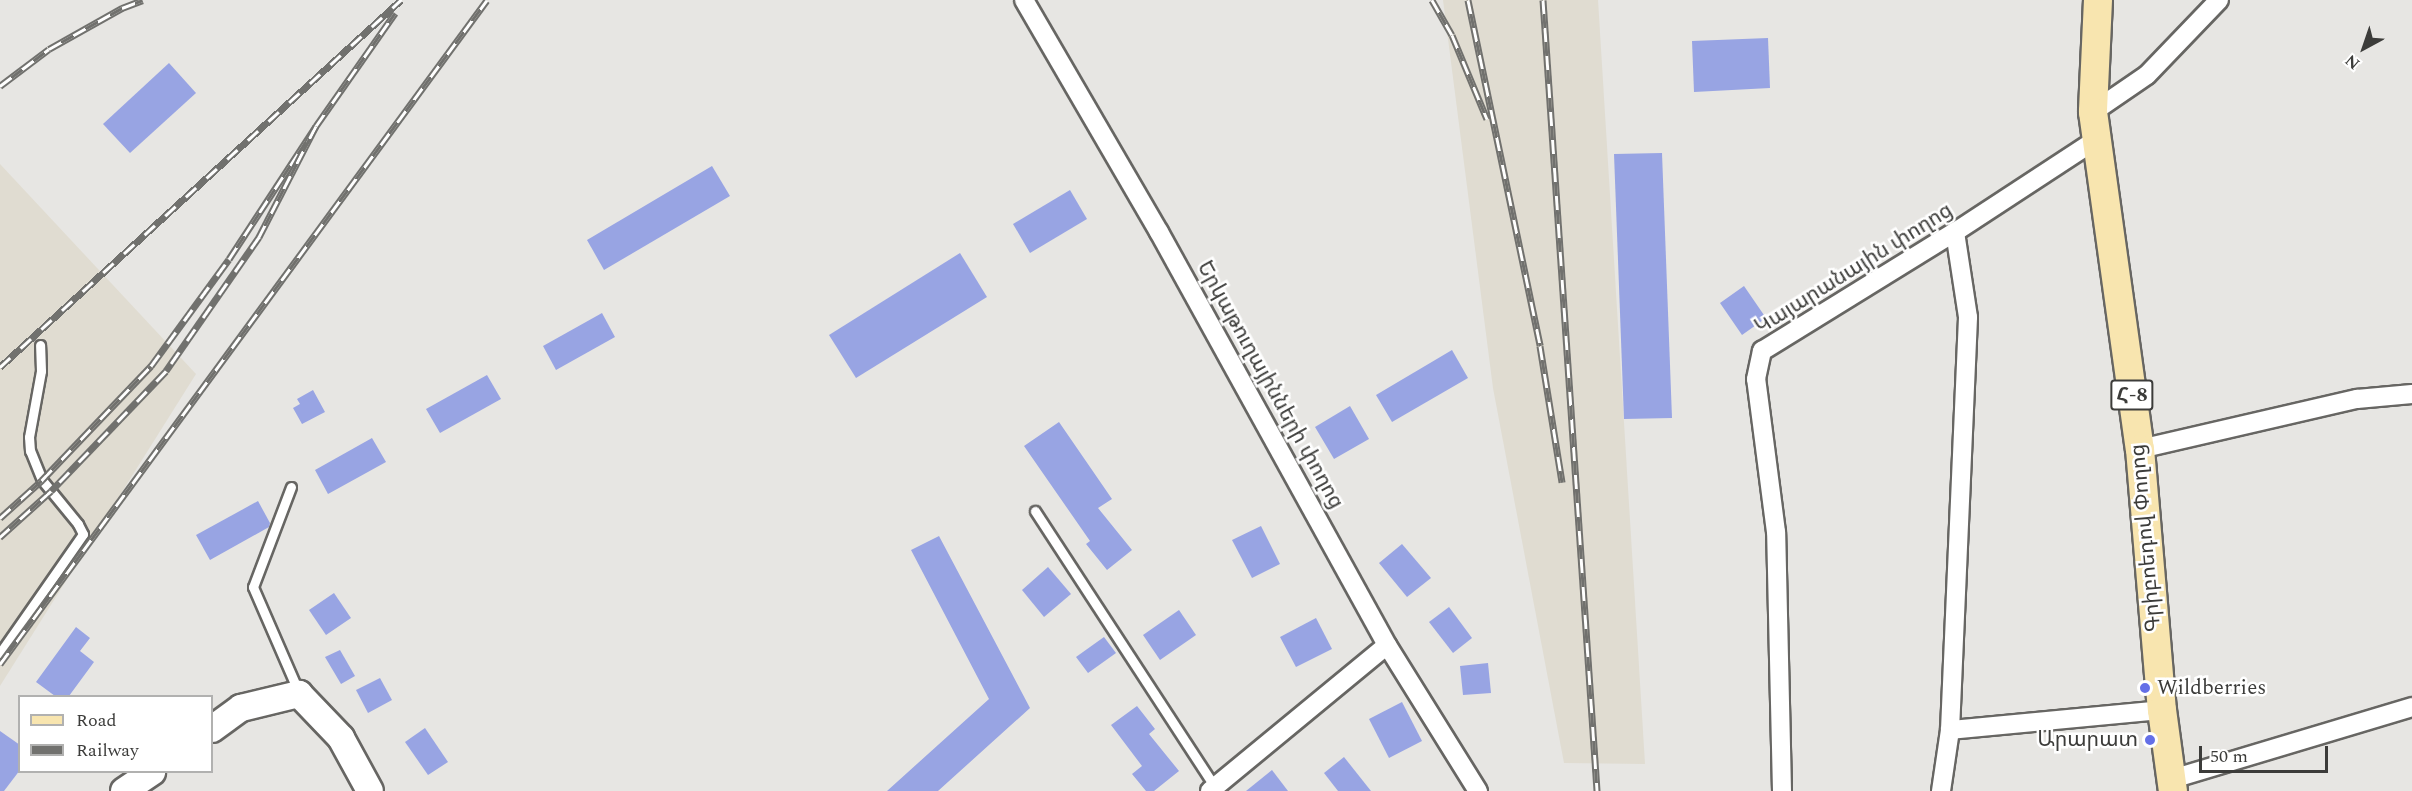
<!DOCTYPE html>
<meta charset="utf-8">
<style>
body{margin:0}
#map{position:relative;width:2412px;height:791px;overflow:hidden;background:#e7e6e3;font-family:Spectral,"Noto Sans Armenian",serif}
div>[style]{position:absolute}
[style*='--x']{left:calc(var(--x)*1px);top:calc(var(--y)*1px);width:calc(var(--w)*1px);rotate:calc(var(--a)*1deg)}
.built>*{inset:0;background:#e0dcd1}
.building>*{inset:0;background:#98a4e3}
.roads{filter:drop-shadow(2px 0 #676663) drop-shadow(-2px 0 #676663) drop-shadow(0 2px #676663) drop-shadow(0 -2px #676663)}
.lane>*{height:9px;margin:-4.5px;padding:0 4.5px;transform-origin:4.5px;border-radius:4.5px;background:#fff}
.street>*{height:18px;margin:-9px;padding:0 9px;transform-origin:9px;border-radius:9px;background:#fff}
.secondary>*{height:26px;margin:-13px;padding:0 13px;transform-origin:13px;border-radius:13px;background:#fff}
.primary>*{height:28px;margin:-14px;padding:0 14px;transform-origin:14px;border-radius:14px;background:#f8e5af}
.rail>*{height:7px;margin-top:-3.5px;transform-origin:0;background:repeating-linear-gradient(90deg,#fff 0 14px,#71716e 0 28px);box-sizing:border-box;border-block:2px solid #71716e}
.dots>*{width:16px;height:16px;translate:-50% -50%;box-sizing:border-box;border:3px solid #fff;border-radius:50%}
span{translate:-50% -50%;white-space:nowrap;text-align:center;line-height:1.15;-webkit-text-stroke:5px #fff;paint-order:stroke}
.shield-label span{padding:2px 4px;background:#fff;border:2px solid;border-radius:4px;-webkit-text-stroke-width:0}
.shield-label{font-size:20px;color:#3c3c3a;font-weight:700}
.street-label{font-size:21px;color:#3c3c3a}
.poi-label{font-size:21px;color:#3c3c3a}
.left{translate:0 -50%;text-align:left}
.right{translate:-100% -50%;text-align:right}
.legend{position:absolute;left:18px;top:695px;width:195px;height:78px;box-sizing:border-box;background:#fff;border:2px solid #b1b1b0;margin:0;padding:8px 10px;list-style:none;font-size:18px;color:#3c3c3a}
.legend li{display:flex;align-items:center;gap:12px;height:30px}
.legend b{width:30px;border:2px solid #b1b1b0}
.north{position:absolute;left:2334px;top:18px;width:60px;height:60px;-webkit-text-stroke:4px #fff;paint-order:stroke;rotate:220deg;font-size:16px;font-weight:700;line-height:24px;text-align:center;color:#3c3c3a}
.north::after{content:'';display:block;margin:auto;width:21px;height:27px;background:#3c3c3a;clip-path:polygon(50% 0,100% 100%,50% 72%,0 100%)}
.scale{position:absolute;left:2199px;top:746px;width:129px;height:27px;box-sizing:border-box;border:3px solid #3c3c3a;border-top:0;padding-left:8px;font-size:18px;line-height:21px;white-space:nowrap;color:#3c3c3a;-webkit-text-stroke:4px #fff;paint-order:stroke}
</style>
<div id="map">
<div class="built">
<div style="clip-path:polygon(1443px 0,1598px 0,1645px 764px,1564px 763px,1493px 388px)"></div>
<div style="clip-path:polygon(0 164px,196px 374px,0 686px)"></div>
</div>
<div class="building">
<div style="clip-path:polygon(1768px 38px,1770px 88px,1694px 92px,1692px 41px)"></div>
<div style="clip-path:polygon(169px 63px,196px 93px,130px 153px,103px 124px)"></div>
<div style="clip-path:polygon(1662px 153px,1672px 418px,1624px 419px,1614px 154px)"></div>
<div style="clip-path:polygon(712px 166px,730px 196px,604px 270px,587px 240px)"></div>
<div style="clip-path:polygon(1070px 190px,1087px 219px,1030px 253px,1013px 224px)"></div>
<div style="clip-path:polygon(960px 253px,987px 297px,856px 378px,829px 335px)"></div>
<div style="clip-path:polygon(1744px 286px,1766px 318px,1742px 335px,1720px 303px)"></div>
<div style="clip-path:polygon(602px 313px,615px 337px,556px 370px,543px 346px)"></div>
<div style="clip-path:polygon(1452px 350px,1468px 378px,1392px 422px,1376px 395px)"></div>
<div style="clip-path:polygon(487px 375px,501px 399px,440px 433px,426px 409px)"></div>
<div style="clip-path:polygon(313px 390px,325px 412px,302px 424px,293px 408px,300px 404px,297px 399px)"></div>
<div style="clip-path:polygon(1350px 406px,1369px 439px,1334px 459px,1315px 427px)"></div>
<div style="clip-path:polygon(1059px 422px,1112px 499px,1098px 508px,1132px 550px,1107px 570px,1086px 544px,1090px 541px,1024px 446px)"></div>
<div style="clip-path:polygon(372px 438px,386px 462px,328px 494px,315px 470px)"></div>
<div style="clip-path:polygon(258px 501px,270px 523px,269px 527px,210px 560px,196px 535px)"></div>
<div style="clip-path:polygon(1261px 526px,1280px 564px,1252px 578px,1232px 540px)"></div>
<div style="clip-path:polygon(939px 536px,1030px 708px,938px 791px,887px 791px,989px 699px,911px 550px)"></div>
<div style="clip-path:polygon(1402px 544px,1431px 578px,1407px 597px,1379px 563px)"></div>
<div style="clip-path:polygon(1048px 567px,1071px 594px,1044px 617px,1022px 590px)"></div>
<div style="clip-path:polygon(334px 593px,351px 618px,326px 635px,309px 610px)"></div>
<div style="clip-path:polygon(1449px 607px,1472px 638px,1453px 653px,1429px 622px)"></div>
<div style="clip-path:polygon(1179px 610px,1196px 635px,1160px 660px,1143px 635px)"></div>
<div style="clip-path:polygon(1316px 618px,1332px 649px,1296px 667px,1280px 637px)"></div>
<div style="clip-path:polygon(76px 627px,90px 638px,80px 651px,94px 662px,69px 696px,55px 696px,36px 682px)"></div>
<div style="clip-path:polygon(1104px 637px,1116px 653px,1088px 673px,1076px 657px)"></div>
<div style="clip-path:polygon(340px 650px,355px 676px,341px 684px,325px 657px)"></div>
<div style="clip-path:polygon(1488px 663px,1491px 693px,1463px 695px,1460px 666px)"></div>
<div style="clip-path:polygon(380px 678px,392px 700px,368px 713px,356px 690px)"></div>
<div style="clip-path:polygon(1402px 702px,1422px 741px,1389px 758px,1369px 719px)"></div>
<div style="clip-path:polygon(1137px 706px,1155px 729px,1149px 734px,1179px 771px,1154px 791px,1146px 791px,1132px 774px,1142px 766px,1111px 725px)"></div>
<div style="clip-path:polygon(425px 728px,448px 762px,428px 775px,405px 742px)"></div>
<div style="clip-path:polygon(0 731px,20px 745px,20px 770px,4px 791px,0 791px)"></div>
<div style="clip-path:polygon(1344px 757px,1371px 791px,1338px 791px,1324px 773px)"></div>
<div style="clip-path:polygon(1272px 770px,1288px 791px,1246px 791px)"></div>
</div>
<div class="roads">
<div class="lane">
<div style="--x:291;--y:487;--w:107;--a:110.8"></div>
<div style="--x:253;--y:587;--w:116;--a:66.5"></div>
<div style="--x:1035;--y:511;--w:330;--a:56.9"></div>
<div style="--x:0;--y:653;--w:145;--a:-55.1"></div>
<div style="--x:83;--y:534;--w:11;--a:-117"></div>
<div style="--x:78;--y:524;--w:57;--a:-129.3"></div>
<div style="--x:42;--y:480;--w:31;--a:-112"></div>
<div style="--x:30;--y:451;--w:14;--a:-94"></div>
<div style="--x:29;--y:437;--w:67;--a:-79.7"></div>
<div style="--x:41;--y:371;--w:26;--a:-92"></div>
</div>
<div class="street">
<div style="--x:1024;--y:0;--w:268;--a:59.8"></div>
<div style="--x:1159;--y:232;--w:472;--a:61.1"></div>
<div style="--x:1387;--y:645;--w:172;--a:58.1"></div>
<div style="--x:2093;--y:112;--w:65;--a:-34.4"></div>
<div style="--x:2147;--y:75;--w:104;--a:-46.2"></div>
<div style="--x:2140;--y:449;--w:223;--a:-13"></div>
<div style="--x:2357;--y:399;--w:55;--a:-5.2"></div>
<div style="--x:1950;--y:730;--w:213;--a:-5.4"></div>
<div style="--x:2172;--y:779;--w:251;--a:-16.7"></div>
<div style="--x:1210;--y:791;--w:229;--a:-39.5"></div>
<div style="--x:1782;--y:791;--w:259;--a:-91.3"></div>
<div style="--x:1776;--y:532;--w:154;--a:-97.4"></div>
<div style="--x:1756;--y:379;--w:29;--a:-78"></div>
<div style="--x:1762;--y:351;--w:227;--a:-31.7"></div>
<div style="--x:1955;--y:232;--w:170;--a:-33.2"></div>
<div style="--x:1941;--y:791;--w:62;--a:-81.6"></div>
<div style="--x:1950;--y:730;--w:413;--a:-87.5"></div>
<div style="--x:1968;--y:317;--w:86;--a:-98.7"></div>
</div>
<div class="secondary">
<div style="--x:212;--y:729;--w:36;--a:-36"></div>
<div style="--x:241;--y:708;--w:60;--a:-13.6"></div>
<div style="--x:299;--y:694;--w:61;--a:46.3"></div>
<div style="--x:341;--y:738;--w:60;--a:61.3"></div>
<div style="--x:124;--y:791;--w:34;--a:-34"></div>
</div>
<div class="primary">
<div style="--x:2098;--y:0;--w:112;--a:92.6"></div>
<div style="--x:2093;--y:112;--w:340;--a:82.1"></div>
<div style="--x:2140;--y:449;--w:262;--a:85.2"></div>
<div style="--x:2162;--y:710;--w:82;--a:82.3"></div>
</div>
</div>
<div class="rail">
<div style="--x:1432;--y:0;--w:40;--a:60.3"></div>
<div style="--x:1452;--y:35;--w:91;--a:67.4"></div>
<div style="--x:1468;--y:0;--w:353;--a:78.2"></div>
<div style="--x:1540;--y:346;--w:138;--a:80.8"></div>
<div style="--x:1543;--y:0;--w:793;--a:86.09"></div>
<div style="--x:0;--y:86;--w:61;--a:-37.1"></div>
<div style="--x:49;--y:49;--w:84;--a:-29.3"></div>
<div style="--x:122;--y:8;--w:22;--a:-21"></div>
<div style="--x:316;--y:126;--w:138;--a:-55"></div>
<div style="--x:0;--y:367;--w:544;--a:-42.47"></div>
<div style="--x:0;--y:518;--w:57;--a:-42.1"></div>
<div style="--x:42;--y:480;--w:158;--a:-46.3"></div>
<div style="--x:151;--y:366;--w:132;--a:-53.9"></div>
<div style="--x:229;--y:259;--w:159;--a:-56.8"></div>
<div style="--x:316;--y:126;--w:125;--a:117.2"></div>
<div style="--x:259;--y:237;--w:163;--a:124.8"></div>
<div style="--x:166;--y:371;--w:166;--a:133.8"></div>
<div style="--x:51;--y:491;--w:69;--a:138"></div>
<div style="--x:0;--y:664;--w:823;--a:-53.74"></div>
</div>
<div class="dots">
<div style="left:2145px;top:688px;background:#646fe7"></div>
<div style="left:2150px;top:740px;background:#646fe7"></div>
</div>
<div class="shield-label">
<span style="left:2132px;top:395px">Հ-8</span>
</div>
<div class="street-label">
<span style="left:1854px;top:269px;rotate:-32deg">Կայարանային փողոց</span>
<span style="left:1270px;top:385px;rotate:61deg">Երկաթուղայինների փողոց</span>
<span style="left:2146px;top:538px;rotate:-95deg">Գրիբոեդով Փողոց</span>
</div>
<div class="poi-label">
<span class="left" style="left:2157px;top:688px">Wildberries</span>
<span class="right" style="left:2138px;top:740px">Արարատ</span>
</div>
<ul class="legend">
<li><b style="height:8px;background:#f8e5af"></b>Road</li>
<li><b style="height:8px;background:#71716e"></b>Railway</li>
</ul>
<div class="north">N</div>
<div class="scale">50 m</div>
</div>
